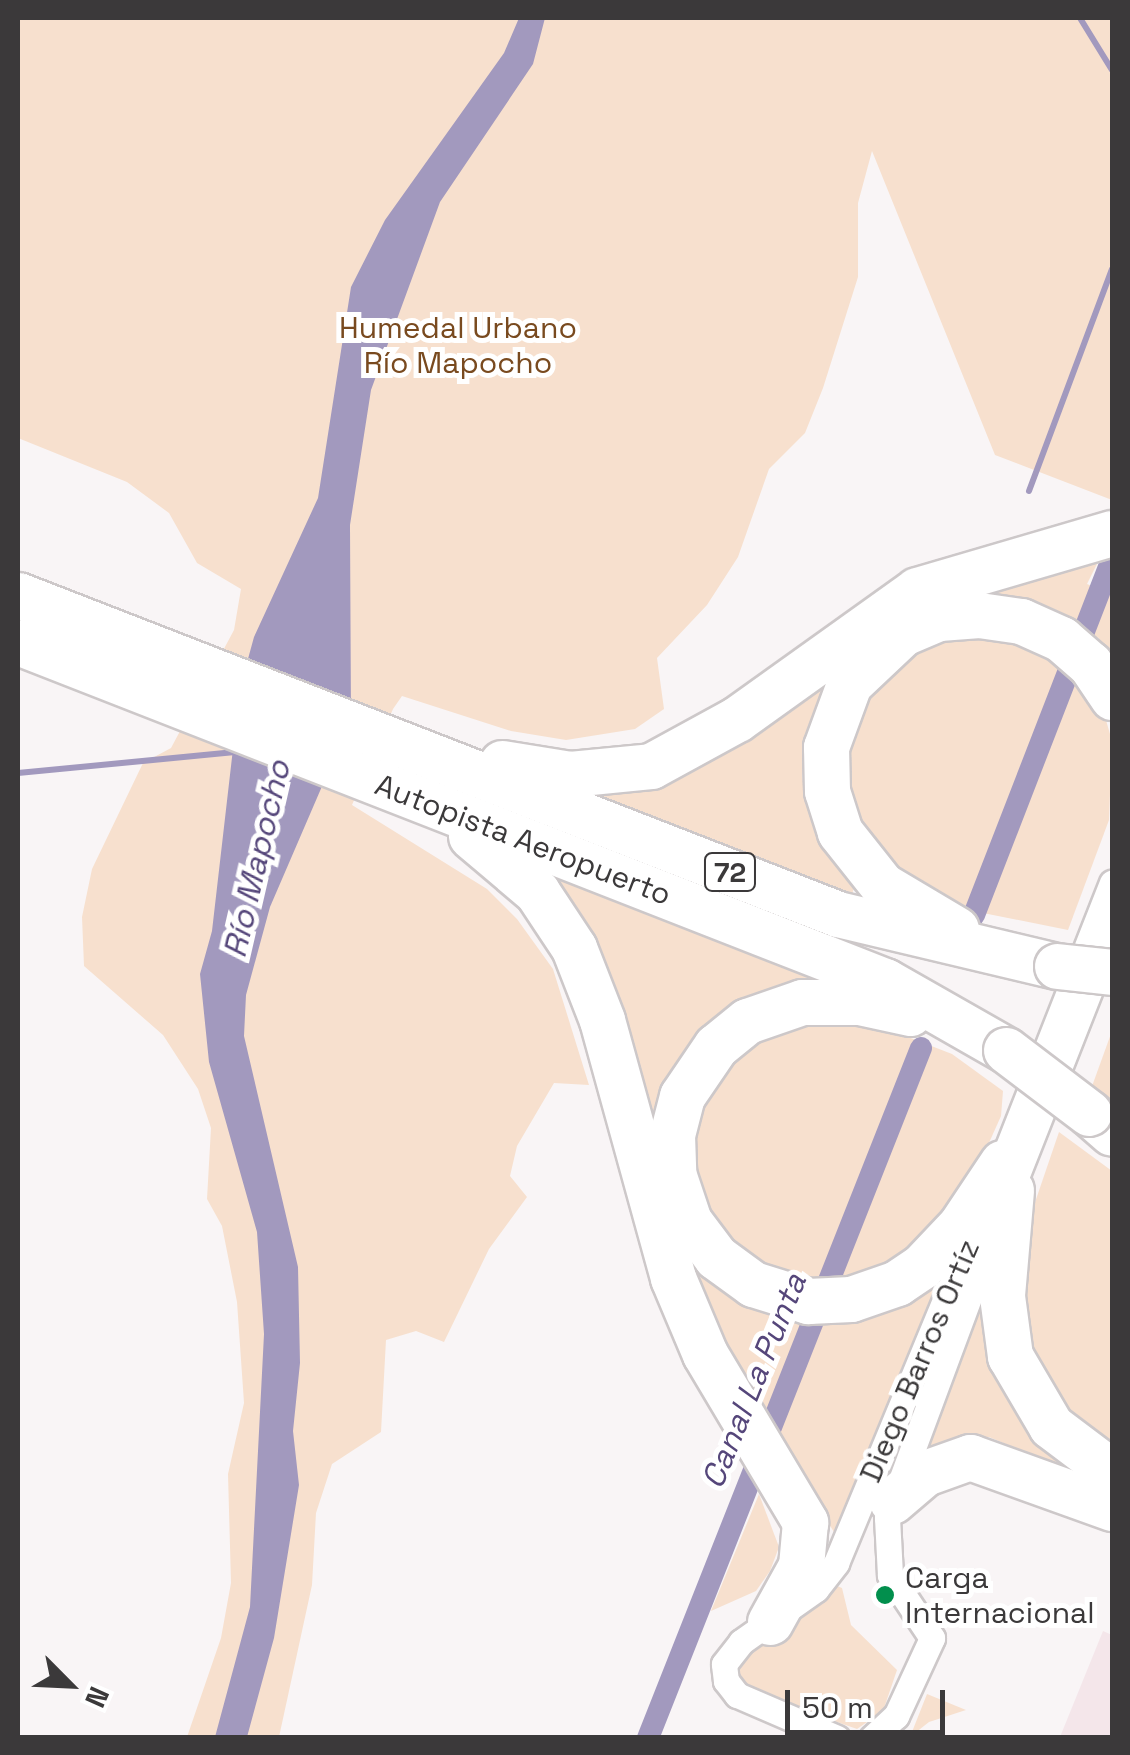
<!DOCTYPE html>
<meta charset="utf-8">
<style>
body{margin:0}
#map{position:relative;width:1130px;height:1755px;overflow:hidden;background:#f9f5f6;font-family:"Space Grotesk",sans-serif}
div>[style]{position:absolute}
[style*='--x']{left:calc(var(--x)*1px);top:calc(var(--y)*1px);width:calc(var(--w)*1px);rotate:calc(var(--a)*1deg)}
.built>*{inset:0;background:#f4e6ea}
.green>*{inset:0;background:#f7e0ce}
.water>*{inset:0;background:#a299be}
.stream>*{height:6px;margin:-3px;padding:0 3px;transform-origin:3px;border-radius:3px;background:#a299be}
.canal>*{height:22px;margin:-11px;padding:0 11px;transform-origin:11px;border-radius:11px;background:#a299be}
.roads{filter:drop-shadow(2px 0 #cdc8c9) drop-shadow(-2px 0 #cdc8c9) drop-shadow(0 2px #cdc8c9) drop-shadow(0 -2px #cdc8c9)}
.street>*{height:25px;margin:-12.5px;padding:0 12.5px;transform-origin:12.5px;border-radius:12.5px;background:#fff}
.highway>*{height:45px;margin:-22.5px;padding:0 22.5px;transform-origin:22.5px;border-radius:22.5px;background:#fff}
.bridges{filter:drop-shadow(2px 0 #cdc8c9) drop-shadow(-2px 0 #cdc8c9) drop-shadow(0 2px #cdc8c9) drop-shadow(0 -2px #cdc8c9)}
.highway-bridge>*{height:45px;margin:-22.5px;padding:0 22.5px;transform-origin:22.5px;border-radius:22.5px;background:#fff}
.dots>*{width:28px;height:28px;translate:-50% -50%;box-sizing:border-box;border:5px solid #fff;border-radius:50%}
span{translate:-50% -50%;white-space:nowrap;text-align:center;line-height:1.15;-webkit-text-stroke:10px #fff;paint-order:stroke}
.shield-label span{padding:2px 8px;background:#fff;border:2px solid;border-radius:8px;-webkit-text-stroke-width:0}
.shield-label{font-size:28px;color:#3b393a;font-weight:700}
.park-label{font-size:30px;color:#794a1f}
.street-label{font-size:30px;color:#3b393a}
.poi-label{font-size:30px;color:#3b393a}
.left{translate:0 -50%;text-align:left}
.water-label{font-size:32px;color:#55467a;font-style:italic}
.frame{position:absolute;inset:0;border:20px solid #3b393a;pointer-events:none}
.north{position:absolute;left:20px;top:1635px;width:100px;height:100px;-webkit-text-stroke:8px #fff;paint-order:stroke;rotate:114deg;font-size:28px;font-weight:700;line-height:40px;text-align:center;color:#3b393a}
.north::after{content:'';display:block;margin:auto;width:35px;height:45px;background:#3b393a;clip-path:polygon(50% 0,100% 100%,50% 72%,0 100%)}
.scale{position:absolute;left:785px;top:1690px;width:160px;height:45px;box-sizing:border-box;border:5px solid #3b393a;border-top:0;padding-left:12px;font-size:30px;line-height:35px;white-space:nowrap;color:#3b393a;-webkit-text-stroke:8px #fff;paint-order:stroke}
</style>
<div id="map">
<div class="built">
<div style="clip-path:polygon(1103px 1631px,1112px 1635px,1112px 1737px,1060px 1737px)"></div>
</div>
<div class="green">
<div style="clip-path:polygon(18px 18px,1112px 18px,1112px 500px,995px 455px,872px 151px,858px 203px,858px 277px,823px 388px,805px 433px,769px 469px,738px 557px,707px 605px,657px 658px,664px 709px,635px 729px,566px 740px,511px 731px,402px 696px,393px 709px,352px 805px,487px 889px,517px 919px,553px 969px,589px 1085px,554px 1083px,517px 1146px,510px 1176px,527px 1197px,489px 1249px,444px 1342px,416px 1331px,386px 1340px,381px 1432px,332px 1464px,316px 1513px,312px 1585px,279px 1737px,187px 1737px,221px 1638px,231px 1583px,228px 1474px,244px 1403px,237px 1302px,222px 1226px,207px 1199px,211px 1128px,198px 1089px,163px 1035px,84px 966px,82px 917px,92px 869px,143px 763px,171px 748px,234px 630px,241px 589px,197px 563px,169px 513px,127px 482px,18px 438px)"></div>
<div style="clip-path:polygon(1112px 554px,1112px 564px,1100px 558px,1087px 584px,1112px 594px,1112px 669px,1096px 648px,1099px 638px,930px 599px)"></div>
<div style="clip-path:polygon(1028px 630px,1101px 703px,1112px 741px,1109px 820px,1068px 930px,948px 906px,898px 877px,850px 811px,846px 726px,910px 639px)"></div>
<div style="clip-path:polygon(835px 657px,808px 728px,802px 777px,818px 842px,855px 885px,852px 894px,587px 792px)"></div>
<div style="clip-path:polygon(558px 872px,823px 979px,773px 995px,659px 1135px,547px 880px)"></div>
<div style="clip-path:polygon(789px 1022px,872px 1023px,952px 1054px,1003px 1091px,1001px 1116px,984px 1154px,927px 1250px,837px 1291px,744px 1266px,689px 1193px,696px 1098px,711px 1069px)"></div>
<div style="clip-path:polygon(1112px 1031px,1112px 1108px,1091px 1089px)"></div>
<div style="clip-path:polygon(1059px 1132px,1112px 1171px,1112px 1454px,1092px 1441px,1034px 1370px,1019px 1288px,1030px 1217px)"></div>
<div style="clip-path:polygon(684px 1241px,773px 1313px,956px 1251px,843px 1532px,834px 1532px,803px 1483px,697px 1302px)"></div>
<div style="clip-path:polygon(987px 1293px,1112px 1488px,989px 1437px,963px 1438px,927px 1452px,978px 1299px)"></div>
<div style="clip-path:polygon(759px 1494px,779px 1547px,770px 1571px,756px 1591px,711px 1611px)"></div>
<div style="clip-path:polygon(830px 1583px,842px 1588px,851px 1625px,897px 1670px,883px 1711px,857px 1729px,754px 1693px,738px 1676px,743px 1654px)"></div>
<div style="clip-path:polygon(927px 1694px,966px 1710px,929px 1722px,910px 1737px)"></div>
</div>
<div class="water">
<div style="clip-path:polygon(519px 18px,545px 18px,533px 64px,440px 202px,371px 390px,350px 525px,351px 719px,270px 907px,246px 995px,244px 1036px,298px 1267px,300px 1363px,293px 1431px,299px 1485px,274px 1638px,247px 1737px,215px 1737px,250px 1607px,264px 1334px,257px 1232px,209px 1062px,200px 974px,212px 931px,240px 688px,254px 637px,318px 498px,351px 287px,385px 220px,504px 53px)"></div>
</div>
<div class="stream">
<div style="--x:1080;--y:18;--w:61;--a:58.4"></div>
<div style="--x:1029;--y:491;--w:237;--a:-69.5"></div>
<div style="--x:18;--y:773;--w:218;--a:-5.5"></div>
</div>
<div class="canal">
<div style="--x:974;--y:915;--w:381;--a:-68.8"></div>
<div style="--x:648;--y:1738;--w:742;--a:-68.41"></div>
</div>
<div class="roads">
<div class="street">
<div style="--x:998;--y:1172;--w:311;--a:-68.5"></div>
<div style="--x:1011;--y:1190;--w:275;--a:-68.5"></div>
<div style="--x:837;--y:1738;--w:109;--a:-156.7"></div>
<div style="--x:737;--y:1695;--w:18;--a:-128"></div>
<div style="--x:726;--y:1681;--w:17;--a:-97"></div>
<div style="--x:724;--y:1664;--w:28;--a:-52"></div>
<div style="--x:741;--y:1642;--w:92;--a:-35.2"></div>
<div style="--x:816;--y:1589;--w:33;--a:-52"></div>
<div style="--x:836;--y:1563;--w:368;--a:-67.5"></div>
<div style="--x:872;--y:1738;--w:33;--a:-43"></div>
<div style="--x:896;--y:1716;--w:86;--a:-65.2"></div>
<div style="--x:932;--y:1638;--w:76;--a:-123.7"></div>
<div style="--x:890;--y:1575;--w:57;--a:-93"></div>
<div style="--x:887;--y:1518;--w:306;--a:-69.6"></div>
</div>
<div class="highway">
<div style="--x:18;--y:595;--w:880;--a:21.26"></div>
<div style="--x:838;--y:914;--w:225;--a:13.4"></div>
<div style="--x:18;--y:642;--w:931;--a:21.36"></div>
<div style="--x:885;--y:981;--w:139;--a:29.7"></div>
<div style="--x:502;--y:763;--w:69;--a:9.2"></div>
<div style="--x:570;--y:774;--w:81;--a:-5.6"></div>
<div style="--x:651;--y:766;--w:98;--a:-28.7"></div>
<div style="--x:737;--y:719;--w:221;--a:-35.6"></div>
<div style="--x:917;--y:590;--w:203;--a:-16.3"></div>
<div style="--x:471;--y:836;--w:87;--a:40.3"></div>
<div style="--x:537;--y:892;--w:67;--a:56.5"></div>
<div style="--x:574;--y:948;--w:77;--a:68.7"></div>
<div style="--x:602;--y:1020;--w:268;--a:74.6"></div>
<div style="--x:673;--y:1278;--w:82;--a:67.2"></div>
<div style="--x:705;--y:1354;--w:196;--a:59.2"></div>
<div style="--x:805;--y:1522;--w:44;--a:95.2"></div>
<div style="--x:801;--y:1566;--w:64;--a:119"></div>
<div style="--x:956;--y:929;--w:86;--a:-149.3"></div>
<div style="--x:882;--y:885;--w:68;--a:-128.4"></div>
<div style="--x:840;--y:832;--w:43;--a:-107.6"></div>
<div style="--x:827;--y:791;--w:44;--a:-91.3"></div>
<div style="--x:826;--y:747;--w:67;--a:-69.9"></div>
<div style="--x:849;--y:684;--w:74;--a:-43.4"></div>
<div style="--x:903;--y:633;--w:39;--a:-23"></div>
<div style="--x:939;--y:618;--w:40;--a:-4.3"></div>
<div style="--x:979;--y:615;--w:42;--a:8.1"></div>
<div style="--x:1021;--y:621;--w:44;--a:24.2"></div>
<div style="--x:1061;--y:639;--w:38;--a:41"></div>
<div style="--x:1090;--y:664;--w:40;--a:56"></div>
<div style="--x:910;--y:1013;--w:52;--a:-167.8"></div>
<div style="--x:859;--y:1002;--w:57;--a:180"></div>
<div style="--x:802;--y:1002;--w:58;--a:160.9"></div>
<div style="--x:747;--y:1021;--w:40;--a:141"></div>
<div style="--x:716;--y:1046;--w:60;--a:124.2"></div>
<div style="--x:682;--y:1096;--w:40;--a:104.4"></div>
<div style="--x:672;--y:1135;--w:38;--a:88"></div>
<div style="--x:673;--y:1173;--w:51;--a:71.6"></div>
<div style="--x:689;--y:1221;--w:45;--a:53.1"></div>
<div style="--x:716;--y:1257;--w:46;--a:36.1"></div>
<div style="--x:753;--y:1284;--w:58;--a:17.2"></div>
<div style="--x:808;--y:1301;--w:43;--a:-2.7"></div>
<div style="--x:851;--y:1299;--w:49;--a:-19.2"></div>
<div style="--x:897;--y:1283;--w:30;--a:-34"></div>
<div style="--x:922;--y:1266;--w:55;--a:-46.5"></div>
<div style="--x:960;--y:1226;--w:76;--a:-56.3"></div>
<div style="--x:1089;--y:1113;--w:30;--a:41"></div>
<div style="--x:1011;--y:1190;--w:106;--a:94.9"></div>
<div style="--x:1002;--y:1296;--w:61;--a:82.4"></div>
<div style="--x:1010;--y:1356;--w:81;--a:59.6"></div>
<div style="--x:1051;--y:1426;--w:76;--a:37"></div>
<div style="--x:892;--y:1501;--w:43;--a:-40.3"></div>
<div style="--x:925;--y:1473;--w:48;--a:-19.6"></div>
<div style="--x:970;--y:1457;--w:151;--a:19.8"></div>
</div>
</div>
<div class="bridges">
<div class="highway-bridge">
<div style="--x:1057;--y:966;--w:55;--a:6.2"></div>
<div style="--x:1006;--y:1050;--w:104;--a:37.2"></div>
</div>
</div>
<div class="dots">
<div style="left:885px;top:1595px;background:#028f4d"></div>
</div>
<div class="shield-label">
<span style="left:730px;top:872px">72</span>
</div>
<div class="park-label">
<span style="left:458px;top:345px">Humedal Urbano<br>Río Mapocho</span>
</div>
<div class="street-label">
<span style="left:523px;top:840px;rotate:21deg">Autopista Aeropuerto</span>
<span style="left:920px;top:1361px;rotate:-67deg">Diego Barros Ortíz</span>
</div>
<div class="poi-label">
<span class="left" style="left:905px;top:1595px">Carga<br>Internacional</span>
</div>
<div class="water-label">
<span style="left:257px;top:859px;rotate:-77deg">Río Mapocho</span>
<span style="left:754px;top:1381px;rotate:-68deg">Canal La Punta</span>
</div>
<div class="frame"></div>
<div class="north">N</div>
<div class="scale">50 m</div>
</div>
